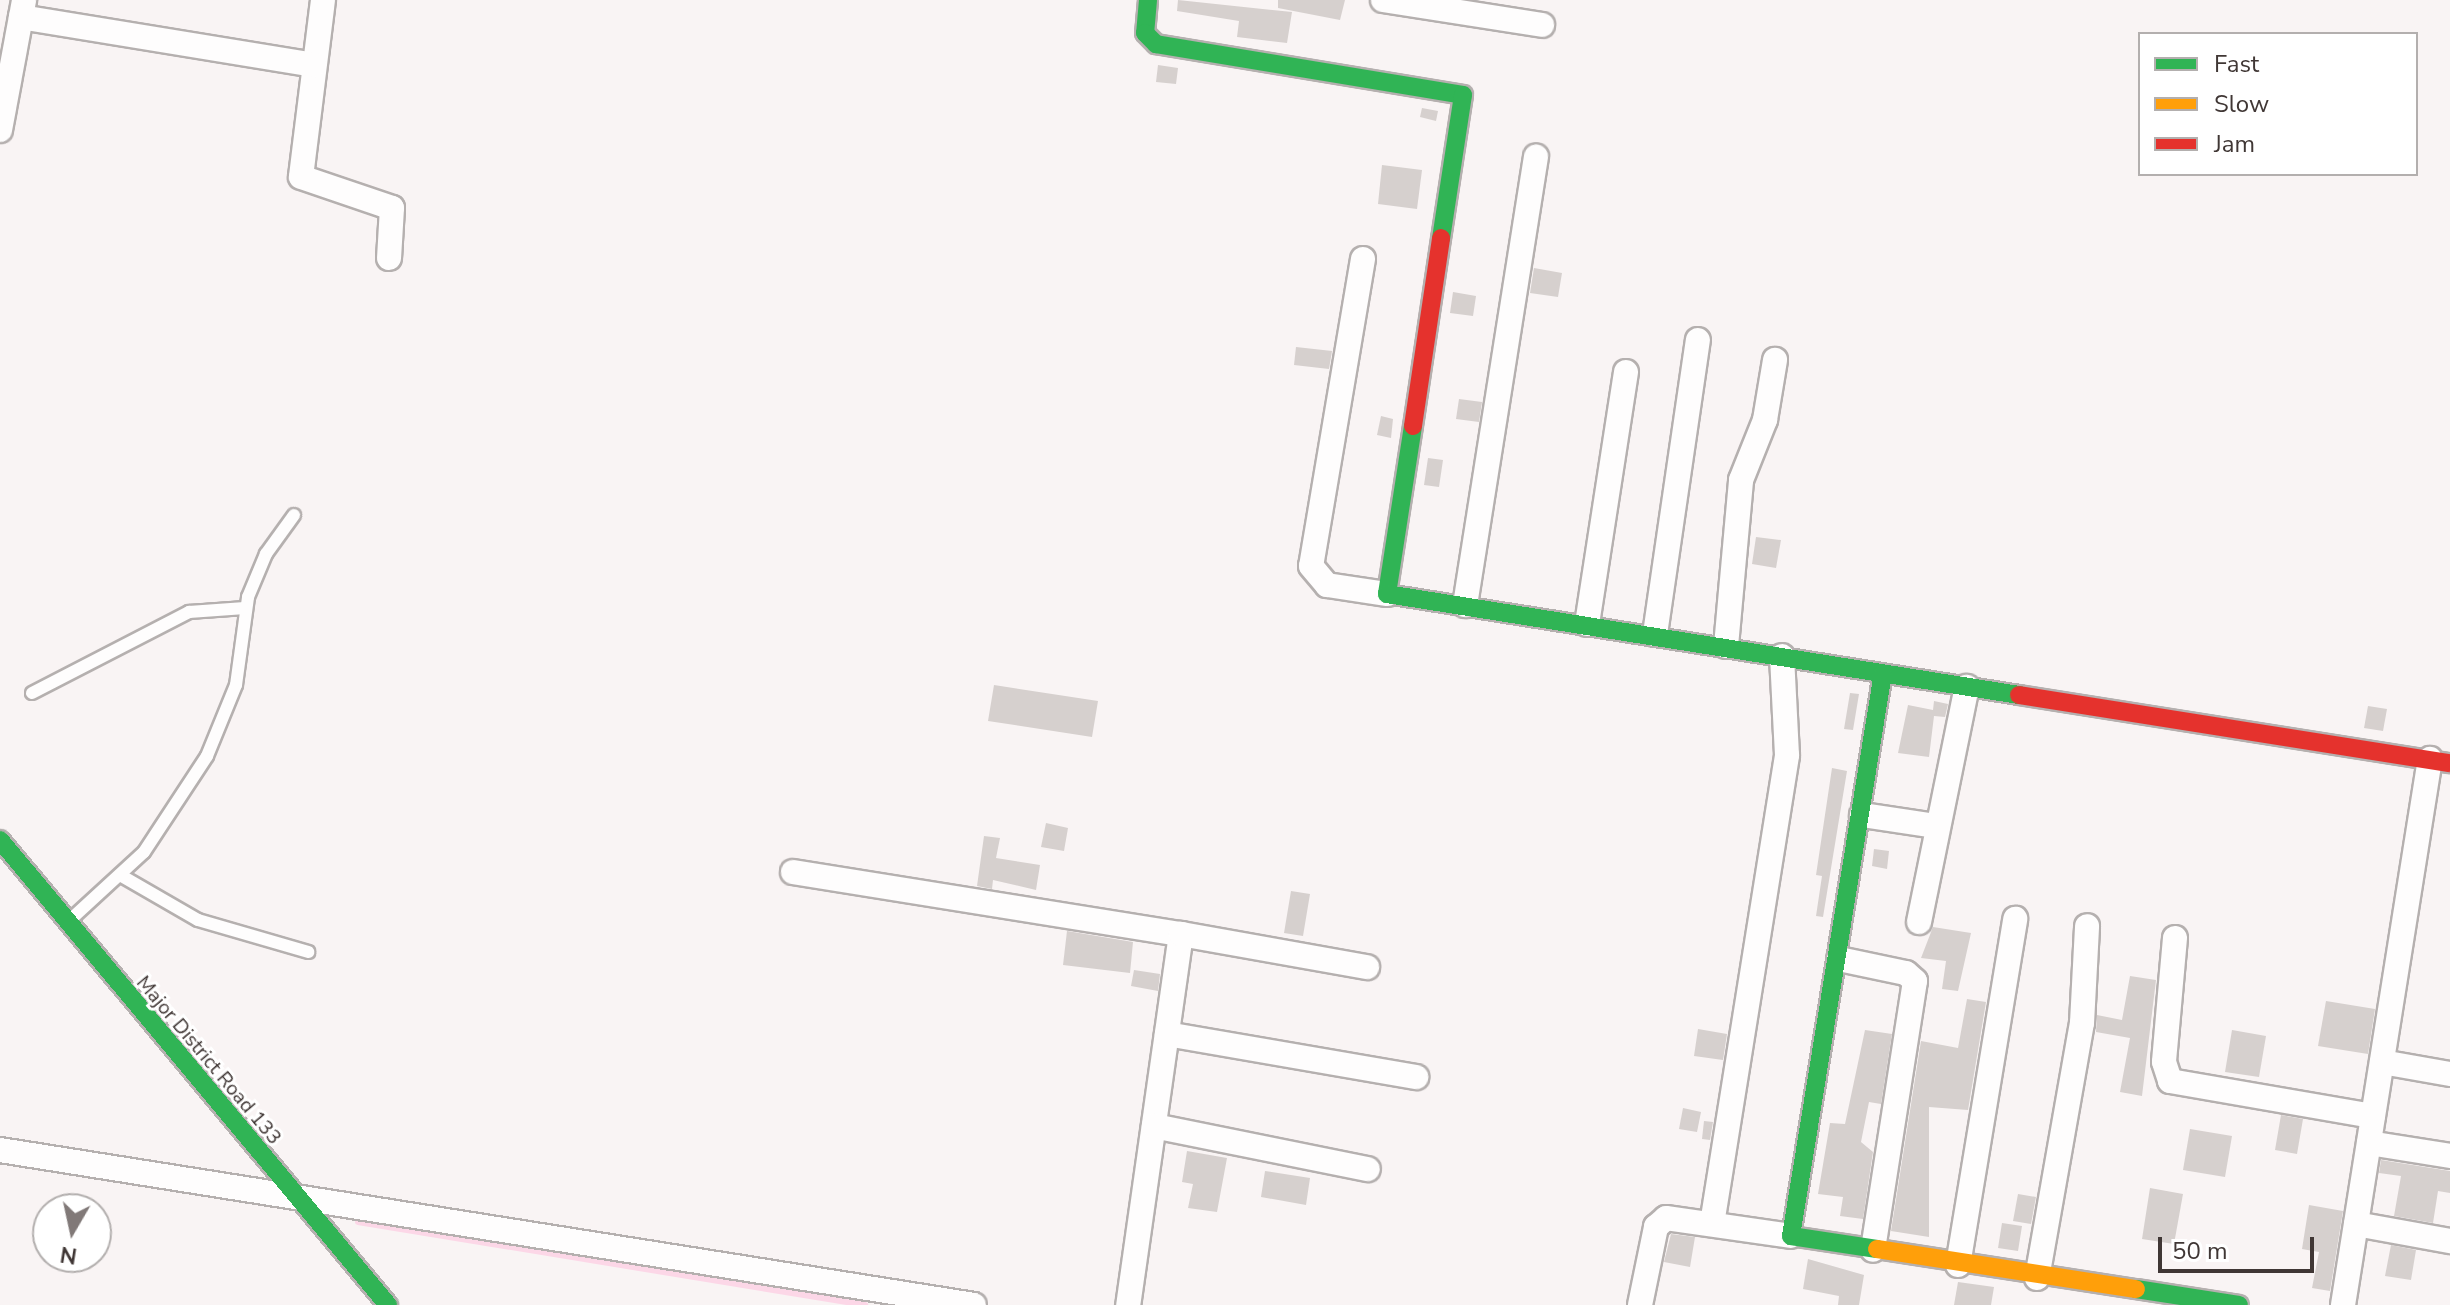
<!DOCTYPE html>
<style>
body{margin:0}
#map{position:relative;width:2450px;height:1305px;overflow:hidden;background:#f9f4f4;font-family:"Nunito Sans",sans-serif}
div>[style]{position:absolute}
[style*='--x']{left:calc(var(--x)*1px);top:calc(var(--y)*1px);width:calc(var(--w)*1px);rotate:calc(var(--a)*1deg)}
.stream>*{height:6px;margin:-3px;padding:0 3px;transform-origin:3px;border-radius:3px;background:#fcd7e7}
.building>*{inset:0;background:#d6d0ce}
.roads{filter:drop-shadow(2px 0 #b5b0af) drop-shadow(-2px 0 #b5b0af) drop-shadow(0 2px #b5b0af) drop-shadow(0 -2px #b5b0af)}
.lane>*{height:12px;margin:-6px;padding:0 6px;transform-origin:6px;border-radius:6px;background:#fefdfd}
.street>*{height:24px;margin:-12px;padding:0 12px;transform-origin:12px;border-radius:12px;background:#fefdfd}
.fast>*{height:18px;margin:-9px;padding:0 9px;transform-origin:9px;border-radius:9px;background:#30b455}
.slow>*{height:18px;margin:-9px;padding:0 9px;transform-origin:9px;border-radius:9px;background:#ff9f0a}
.jam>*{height:18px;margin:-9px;padding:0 9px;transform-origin:9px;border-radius:9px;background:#e5322d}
span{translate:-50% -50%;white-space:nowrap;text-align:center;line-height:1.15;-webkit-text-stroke:6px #fff;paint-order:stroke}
.street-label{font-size:20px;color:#403735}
.legend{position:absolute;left:2138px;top:32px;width:280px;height:144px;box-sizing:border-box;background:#fff;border:2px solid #b3afae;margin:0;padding:10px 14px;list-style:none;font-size:24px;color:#403735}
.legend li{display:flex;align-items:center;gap:16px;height:40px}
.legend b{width:40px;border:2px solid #b3afae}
.north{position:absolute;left:32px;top:1193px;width:80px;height:80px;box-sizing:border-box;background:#fff;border:2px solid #b3afae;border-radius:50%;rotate:189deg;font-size:22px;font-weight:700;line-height:32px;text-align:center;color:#403735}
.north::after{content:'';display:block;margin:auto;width:28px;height:36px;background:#817978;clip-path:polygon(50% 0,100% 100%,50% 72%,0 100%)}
.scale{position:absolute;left:2158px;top:1237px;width:156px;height:36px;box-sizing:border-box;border:4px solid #403735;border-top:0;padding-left:10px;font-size:24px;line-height:28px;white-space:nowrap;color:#403735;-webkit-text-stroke:6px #fff;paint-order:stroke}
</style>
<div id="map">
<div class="stream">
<div style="--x:358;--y:1222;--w:514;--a:9.3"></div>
</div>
<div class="building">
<div style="clip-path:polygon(1178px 0,1292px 12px,1287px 43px,1237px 37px,1239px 21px,1177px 11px)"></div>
<div style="clip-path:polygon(1278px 0,1345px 0,1340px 20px,1278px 8px)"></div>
<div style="clip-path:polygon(1158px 65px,1178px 68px,1176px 84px,1156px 82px)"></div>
<div style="clip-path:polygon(1422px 108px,1438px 111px,1436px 121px,1420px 117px)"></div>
<div style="clip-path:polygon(1382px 165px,1422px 170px,1417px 209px,1378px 204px)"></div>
<div style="clip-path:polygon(1534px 268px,1562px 273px,1558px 297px,1530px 293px)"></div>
<div style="clip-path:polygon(1453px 292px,1476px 296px,1473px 316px,1450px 313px)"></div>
<div style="clip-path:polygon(1296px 347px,1332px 351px,1329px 369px,1294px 365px)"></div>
<div style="clip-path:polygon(1459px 399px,1482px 402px,1479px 422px,1456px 419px)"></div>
<div style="clip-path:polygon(1381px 416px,1393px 419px,1391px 438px,1377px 435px)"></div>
<div style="clip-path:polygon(1428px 458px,1443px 460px,1439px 487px,1424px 485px)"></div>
<div style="clip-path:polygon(1756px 537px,1781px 540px,1776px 568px,1752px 564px)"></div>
<div style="clip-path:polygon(994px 685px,1098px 701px,1092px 737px,988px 721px)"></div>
<div style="clip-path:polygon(1850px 693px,1859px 694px,1853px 730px,1844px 729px)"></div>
<div style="clip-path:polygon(1934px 701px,1948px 704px,1945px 717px,1934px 716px,1929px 757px,1898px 753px,1908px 705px,1933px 710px)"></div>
<div style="clip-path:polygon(2368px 706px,2387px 709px,2383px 731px,2364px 728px)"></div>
<div style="clip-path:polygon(1832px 768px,1847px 771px,1823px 917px,1816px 916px,1822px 876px,1816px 875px)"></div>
<div style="clip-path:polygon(1046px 823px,1068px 828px,1064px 851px,1041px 847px)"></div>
<div style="clip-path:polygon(984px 836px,1000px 838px,996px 858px,1040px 865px,1036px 890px,993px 880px,992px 889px,977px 886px)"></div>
<div style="clip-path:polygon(1874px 849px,1889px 851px,1887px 869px,1872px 866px)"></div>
<div style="clip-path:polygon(1291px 891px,1310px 894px,1303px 936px,1284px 933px)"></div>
<div style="clip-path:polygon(1933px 927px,1971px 933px,1958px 991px,1942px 989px,1946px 961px,1921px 958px)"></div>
<div style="clip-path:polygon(1067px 931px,1133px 942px,1130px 973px,1063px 965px)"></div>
<div style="clip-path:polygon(1134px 970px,1160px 974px,1158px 991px,1131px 986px)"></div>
<div style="clip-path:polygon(2130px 976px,2156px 980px,2142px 1096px,2120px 1092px,2130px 1038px,2096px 1032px,2097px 1015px,2122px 1020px)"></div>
<div style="clip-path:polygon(1967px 999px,1986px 1002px,1968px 1110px,1929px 1107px,1929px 1237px,1891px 1231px,1921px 1041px,1958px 1048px)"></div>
<div style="clip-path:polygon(2326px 1001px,2375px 1009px,2368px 1054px,2318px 1046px)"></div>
<div style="clip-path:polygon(1698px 1029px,1727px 1034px,1723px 1060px,1694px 1056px)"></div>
<div style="clip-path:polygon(1865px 1030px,1892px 1034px,1881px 1104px,1869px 1102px,1861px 1142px,1873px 1152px,1863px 1219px,1840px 1216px,1843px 1197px,1818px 1194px,1830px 1123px,1845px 1124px)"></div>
<div style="clip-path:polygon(2232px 1030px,2266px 1036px,2259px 1077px,2225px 1072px)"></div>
<div style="clip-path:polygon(1683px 1108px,1701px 1112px,1697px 1132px,1679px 1129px)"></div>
<div style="clip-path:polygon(2281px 1115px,2303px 1119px,2297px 1154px,2275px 1150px)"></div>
<div style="clip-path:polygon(1704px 1121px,1713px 1122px,1710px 1140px,1702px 1139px)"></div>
<div style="clip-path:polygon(2190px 1129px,2232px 1136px,2225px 1177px,2183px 1170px)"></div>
<div style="clip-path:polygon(1187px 1151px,1227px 1158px,1217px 1212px,1188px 1208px,1193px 1184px,1182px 1182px)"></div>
<div style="clip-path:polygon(2381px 1160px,2450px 1171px,2450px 1193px,2438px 1191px,2433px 1223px,2394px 1216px,2401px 1176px,2379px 1173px)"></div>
<div style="clip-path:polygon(1265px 1171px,1310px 1178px,1306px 1205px,1261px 1197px)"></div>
<div style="clip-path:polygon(2150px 1188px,2183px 1194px,2174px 1244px,2142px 1239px)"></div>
<div style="clip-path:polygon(2018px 1194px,2036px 1197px,2031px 1224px,2013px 1221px)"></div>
<div style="clip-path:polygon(2309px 1205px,2343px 1211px,2330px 1291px,2312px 1288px,2319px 1252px,2302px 1249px)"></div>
<div style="clip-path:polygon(2002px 1223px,2022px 1226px,2018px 1251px,1998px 1248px)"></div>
<div style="clip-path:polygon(1671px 1234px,1695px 1237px,1690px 1267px,1664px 1262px)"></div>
<div style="clip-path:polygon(2391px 1245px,2416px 1250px,2411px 1280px,2385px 1276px)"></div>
<div style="clip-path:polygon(1808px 1259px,1864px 1275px,1859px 1305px,1838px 1305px,1839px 1296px,1803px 1289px)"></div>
<div style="clip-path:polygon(1958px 1282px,1994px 1287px,1991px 1305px,1954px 1305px)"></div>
</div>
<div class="roads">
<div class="lane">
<div style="--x:32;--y:693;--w:177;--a:-27.3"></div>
<div style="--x:189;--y:612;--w:56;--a:-4.1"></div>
<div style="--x:120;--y:875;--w:90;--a:30"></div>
<div style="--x:198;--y:920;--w:115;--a:16.2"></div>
<div style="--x:70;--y:920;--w:100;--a:-42.6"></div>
<div style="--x:144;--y:852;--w:115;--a:-56.7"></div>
<div style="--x:207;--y:756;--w:77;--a:-67.8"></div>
<div style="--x:236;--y:685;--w:89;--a:-82.2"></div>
<div style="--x:248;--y:597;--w:47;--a:-67.3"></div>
<div style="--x:266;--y:554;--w:48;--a:-54.3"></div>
</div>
<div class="street">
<div style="--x:323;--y:0;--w:178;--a:97.1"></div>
<div style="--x:301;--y:177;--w:96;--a:18.8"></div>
<div style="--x:392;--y:208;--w:50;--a:93.4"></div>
<div style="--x:1383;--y:0;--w:161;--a:8.9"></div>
<div style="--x:21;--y:17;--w:297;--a:9.3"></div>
<div style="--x:0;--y:130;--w:132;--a:-79.5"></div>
<div style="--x:1363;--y:259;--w:311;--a:99.6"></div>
<div style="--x:1311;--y:566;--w:25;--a:50"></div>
<div style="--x:1327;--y:585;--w:61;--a:8.5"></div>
<div style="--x:1465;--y:605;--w:454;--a:-81"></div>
<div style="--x:1587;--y:624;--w:255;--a:-81.2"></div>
<div style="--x:1655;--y:634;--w:297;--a:-81.7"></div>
<div style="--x:1726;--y:646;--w:167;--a:-84.8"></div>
<div style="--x:1741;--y:480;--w:65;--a:-68.2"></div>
<div style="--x:1765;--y:420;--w:61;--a:-80.5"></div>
<div style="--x:1862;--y:815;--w:75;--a:8.5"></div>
<div style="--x:793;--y:872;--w:393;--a:9.1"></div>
<div style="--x:1181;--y:934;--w:375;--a:98.1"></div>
<div style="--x:1919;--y:922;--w:240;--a:-78.5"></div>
<div style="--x:1181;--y:934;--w:189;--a:10.1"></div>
<div style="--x:2175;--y:938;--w:124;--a:95.1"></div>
<div style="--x:2164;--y:1062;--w:20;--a:72"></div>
<div style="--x:2170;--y:1081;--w:206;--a:9.8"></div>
<div style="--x:1839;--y:959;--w:68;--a:11.8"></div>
<div style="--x:1906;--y:973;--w:12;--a:42"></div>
<div style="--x:1915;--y:981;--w:272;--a:98.9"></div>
<div style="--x:1167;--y:1034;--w:253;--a:9.8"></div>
<div style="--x:2382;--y:1062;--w:69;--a:10"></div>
<div style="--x:1154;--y:1126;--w:218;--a:11.4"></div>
<div style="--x:2369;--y:1143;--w:82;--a:9.1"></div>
<div style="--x:0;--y:1150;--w:986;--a:9.04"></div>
<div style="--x:1712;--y:1224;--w:475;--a:-80.9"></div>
<div style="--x:1787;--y:755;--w:99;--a:-92.9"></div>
<div style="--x:2356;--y:1224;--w:96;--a:10.3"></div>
<div style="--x:1958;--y:1265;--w:351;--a:-80.6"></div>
<div style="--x:2037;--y:1278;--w:259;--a:-80"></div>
<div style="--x:2082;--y:1023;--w:97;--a:-87"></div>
<div style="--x:1640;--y:1305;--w:80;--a:-78.4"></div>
<div style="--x:1656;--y:1227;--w:13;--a:-42"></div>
<div style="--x:1666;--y:1218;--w:126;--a:8.2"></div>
<div style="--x:2343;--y:1305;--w:553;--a:-80.95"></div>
</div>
<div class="fast">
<div style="--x:1148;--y:0;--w:33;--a:95"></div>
<div style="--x:1145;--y:33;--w:16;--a:45"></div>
<div style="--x:1156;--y:44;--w:311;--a:9.4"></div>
<div style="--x:1463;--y:95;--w:145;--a:98.7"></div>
<div style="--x:1413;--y:426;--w:170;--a:98.8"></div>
<div style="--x:1387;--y:594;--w:640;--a:9.08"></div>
<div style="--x:0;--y:840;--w:606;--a:50.16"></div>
<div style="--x:1877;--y:1249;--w:87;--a:-171.4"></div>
<div style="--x:1791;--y:1236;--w:570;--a:-80.72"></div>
<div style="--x:2136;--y:1289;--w:104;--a:8.8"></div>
</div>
<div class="slow">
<div style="--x:1877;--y:1249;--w:262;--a:8.8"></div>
</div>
<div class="jam">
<div style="--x:1413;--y:426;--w:190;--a:-81.5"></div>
<div style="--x:2019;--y:695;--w:436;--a:9"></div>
</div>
</div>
<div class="street-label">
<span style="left:209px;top:1060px;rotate:50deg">Major District Road 133</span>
</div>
<ul class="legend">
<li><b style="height:10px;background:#30b455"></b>Fast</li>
<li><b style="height:10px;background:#ff9f0a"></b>Slow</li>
<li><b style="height:10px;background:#e5322d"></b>Jam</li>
</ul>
<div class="north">N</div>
<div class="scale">50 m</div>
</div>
